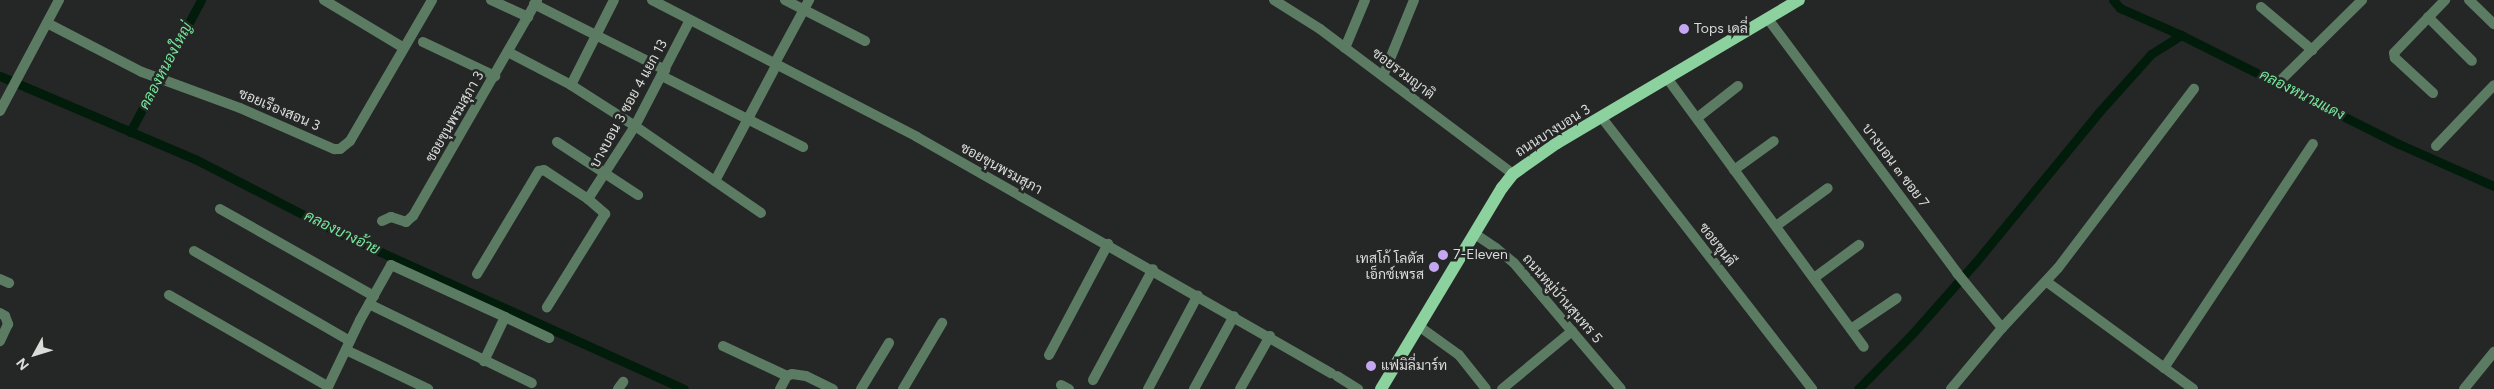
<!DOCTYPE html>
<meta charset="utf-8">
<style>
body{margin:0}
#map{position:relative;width:2494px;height:389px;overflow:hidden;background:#252726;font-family:Figtree,Sarabun,sans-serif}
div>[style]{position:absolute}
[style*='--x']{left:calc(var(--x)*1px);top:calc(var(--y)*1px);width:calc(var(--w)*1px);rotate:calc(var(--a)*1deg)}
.canal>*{height:9px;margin:-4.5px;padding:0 4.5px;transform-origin:4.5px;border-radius:4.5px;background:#021c0b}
.minor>*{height:10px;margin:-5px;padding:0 5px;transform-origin:5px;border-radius:5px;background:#5b7c63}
.major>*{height:12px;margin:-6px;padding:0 6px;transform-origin:6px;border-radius:6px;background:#8bd29f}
.dots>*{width:14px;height:14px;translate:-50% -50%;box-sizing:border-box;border:2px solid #252726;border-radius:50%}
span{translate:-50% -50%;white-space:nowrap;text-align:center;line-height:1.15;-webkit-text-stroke:5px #252726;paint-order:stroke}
.poi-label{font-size:14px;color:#dadcda}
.left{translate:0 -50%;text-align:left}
.right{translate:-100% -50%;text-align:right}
.street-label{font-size:14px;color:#dadcda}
.water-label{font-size:15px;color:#75e69a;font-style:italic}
.north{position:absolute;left:10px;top:329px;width:50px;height:50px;-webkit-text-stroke:4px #252726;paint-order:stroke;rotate:231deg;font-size:14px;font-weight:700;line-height:20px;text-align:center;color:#dadcda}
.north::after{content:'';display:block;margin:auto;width:18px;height:22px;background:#dadcda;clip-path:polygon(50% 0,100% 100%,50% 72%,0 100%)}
</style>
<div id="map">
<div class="canal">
<div style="--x:2113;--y:0;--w:11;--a:49"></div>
<div style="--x:2120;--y:8;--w:67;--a:23.9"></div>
<div style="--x:2181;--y:35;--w:244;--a:26.6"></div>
<div style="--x:2399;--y:144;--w:104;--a:23.9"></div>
<div style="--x:0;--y:76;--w:212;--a:23.1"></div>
<div style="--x:195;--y:159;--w:166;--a:27.2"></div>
<div style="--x:343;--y:235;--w:374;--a:24.3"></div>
<div style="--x:130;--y:132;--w:150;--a:-61.7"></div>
<div style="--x:1858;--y:389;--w:78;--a:-45.5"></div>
<div style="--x:1913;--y:333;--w:94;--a:-48.5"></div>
<div style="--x:1975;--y:263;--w:195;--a:-50.6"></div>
<div style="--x:2099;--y:112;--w:78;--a:-48.1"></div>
<div style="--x:2151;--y:54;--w:36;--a:-32"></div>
</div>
<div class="minor">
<div style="--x:324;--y:0;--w:93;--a:31"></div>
<div style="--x:491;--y:0;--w:41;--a:24.7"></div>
<div style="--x:652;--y:0;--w:298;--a:27.3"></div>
<div style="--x:917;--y:137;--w:477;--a:29.7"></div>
<div style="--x:785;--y:0;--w:90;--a:27.1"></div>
<div style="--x:1274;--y:0;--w:54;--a:32.2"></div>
<div style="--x:1320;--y:29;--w:241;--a:36.9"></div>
<div style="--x:2469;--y:0;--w:35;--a:44"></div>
<div style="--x:534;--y:4;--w:147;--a:26.7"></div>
<div style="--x:2261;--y:7;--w:67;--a:40.1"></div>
<div style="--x:2428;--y:17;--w:62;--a:45"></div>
<div style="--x:1768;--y:19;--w:317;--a:53.3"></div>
<div style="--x:1957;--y:273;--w:71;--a:50.7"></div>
<div style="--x:47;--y:23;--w:107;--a:27.3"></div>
<div style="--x:142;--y:72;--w:104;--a:20.2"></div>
<div style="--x:240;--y:108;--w:103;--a:23.6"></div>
<div style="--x:334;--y:149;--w:6;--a:0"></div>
<div style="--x:340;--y:149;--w:13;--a:-39"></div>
<div style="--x:350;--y:141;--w:163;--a:-59.8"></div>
<div style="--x:423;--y:42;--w:80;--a:25.3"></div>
<div style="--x:1345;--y:48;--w:52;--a:-67.4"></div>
<div style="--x:508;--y:52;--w:71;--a:27.6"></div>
<div style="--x:571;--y:85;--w:76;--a:32.6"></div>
<div style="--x:635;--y:126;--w:153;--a:34.6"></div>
<div style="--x:775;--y:63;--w:72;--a:-61.6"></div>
<div style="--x:662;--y:76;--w:158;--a:26.7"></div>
<div style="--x:1383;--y:76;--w:82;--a:-67.8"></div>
<div style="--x:1667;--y:78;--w:333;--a:53.8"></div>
<div style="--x:2281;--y:80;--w:114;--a:-44.6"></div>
<div style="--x:571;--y:85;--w:95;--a:-63.2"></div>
<div style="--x:2433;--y:93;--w:52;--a:-137.4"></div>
<div style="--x:2395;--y:58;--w:5;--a:-101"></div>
<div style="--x:2394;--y:53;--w:74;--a:-46.1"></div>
<div style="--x:0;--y:111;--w:126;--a:-62"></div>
<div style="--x:1602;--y:118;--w:343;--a:52.2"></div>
<div style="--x:1697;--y:118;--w:52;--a:-38"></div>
<div style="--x:557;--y:142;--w:97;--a:33.2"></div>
<div style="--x:2436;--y:146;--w:84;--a:-46.4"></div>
<div style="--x:1734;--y:170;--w:49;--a:-35.9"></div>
<div style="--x:715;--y:181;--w:132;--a:-62.1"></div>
<div style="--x:588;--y:199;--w:87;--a:-57.2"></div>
<div style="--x:635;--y:126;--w:119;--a:-62.6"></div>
<div style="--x:220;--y:209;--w:177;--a:29.5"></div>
<div style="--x:382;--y:221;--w:10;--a:-24"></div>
<div style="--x:391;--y:217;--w:16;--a:18"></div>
<div style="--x:406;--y:222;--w:9;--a:-41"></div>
<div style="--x:413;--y:216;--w:249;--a:-60.1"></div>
<div style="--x:1776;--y:226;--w:64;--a:-36.2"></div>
<div style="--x:1475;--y:234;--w:25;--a:34"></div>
<div style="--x:1496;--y:248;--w:23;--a:40"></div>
<div style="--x:1514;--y:263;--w:165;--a:49.7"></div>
<div style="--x:194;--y:251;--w:180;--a:30"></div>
<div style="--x:477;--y:274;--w:120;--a:-59"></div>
<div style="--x:539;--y:171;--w:5;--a:-11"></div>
<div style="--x:544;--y:170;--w:53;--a:33.4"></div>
<div style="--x:588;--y:199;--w:23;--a:41"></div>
<div style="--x:605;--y:214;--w:110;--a:121.9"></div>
<div style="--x:1814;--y:278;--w:56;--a:-36.3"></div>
<div style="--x:0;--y:279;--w:10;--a:24"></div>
<div style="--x:2047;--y:282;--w:181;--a:36.2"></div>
<div style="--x:169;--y:295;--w:182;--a:29.9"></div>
<div style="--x:369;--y:304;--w:181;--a:25.9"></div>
<div style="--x:0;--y:313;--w:6;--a:31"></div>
<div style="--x:5;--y:316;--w:9;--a:69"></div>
<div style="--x:8;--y:324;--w:19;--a:115"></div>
<div style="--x:505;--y:317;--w:49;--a:25.5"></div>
<div style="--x:1420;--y:327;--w:48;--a:35.7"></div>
<div style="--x:1459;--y:355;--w:43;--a:51.5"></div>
<div style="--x:1851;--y:329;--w:55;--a:-34"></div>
<div style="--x:723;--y:346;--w:71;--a:25.1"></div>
<div style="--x:346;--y:350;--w:91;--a:25.4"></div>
<div style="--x:1049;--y:355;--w:126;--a:-62"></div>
<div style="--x:2164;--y:368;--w:269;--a:-56.4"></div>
<div style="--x:1337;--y:376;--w:25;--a:32"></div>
<div style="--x:1093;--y:380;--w:126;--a:-61.6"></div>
<div style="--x:1061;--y:385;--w:9;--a:27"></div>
<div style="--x:327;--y:389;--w:76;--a:-64.4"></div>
<div style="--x:360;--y:320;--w:63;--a:-60.6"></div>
<div style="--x:391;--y:265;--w:125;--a:24.5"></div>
<div style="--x:505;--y:317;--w:49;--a:115.5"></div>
<div style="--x:618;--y:389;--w:9;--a:-54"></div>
<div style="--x:780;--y:389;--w:15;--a:-62"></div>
<div style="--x:787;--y:376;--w:5;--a:-22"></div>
<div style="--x:792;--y:374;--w:14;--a:8"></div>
<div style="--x:806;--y:376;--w:30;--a:26"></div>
<div style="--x:861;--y:389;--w:54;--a:-58.7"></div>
<div style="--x:903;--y:389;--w:77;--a:-59.4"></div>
<div style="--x:1148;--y:389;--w:106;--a:-62"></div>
<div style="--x:1194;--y:389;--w:83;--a:-61.3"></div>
<div style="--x:1240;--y:389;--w:61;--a:-60.5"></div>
<div style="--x:1502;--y:389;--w:91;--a:-39.6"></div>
<div style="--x:1951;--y:389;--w:80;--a:-50.1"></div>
<div style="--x:2002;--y:328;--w:82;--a:-47"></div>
<div style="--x:2058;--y:268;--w:225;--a:-52.8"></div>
<div style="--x:2464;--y:389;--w:48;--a:-51"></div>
</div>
<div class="major">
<div style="--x:1381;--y:389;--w:235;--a:-59"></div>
<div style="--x:1502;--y:188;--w:18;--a:-52"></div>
<div style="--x:1513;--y:174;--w:54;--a:-35.2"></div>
<div style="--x:1557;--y:143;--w:281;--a:-30.6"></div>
</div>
<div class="dots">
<div style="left:1684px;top:29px;background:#c5a7f1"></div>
<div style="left:1443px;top:255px;background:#c5a7f1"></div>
<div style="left:1434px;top:267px;background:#c5a7f1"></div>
<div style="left:1371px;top:366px;background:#c5a7f1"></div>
</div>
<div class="poi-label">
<span class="left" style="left:1694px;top:29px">Tops เดลี่</span>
<span class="left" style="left:1453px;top:255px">7-Eleven</span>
<span class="right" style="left:1424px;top:267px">เทสโก้ โลตัส<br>เอ็กซ์เพรส</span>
<span class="left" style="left:1381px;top:366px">แฟมิลี่มาร์ท</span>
</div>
<div class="street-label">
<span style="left:1403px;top:74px;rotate:37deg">ซอยรวมญาติ</span>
<span style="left:629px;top:104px;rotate:-61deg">บางบอน 3 ซอย 4 แยก 13</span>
<span style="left:279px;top:110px;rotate:23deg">ซอยเรืองสอน 3</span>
<span style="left:455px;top:117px;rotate:-60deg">ซอยขุนพรมสุภา 3</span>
<span style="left:1553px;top:131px;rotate:-32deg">ถนนบางบอน 3</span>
<span style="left:1895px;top:166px;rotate:53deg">บางบอน ๓ ซอย 7</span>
<span style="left:1001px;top:169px;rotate:29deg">ซอยขุนพรมสุภา</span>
<span style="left:1717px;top:245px;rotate:52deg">ซอยขุนดี</span>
<span style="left:1562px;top:299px;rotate:49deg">ถนนหมู่บ้านสุนทร 5</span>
</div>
<div class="water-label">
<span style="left:166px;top:66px;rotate:-62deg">คลองหนองใหญ่</span>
<span style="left:2302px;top:95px;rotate:27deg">คลองหนามแดง</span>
<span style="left:342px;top:233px;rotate:26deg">คลองบางอ้าย</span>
</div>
<div class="north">N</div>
</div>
